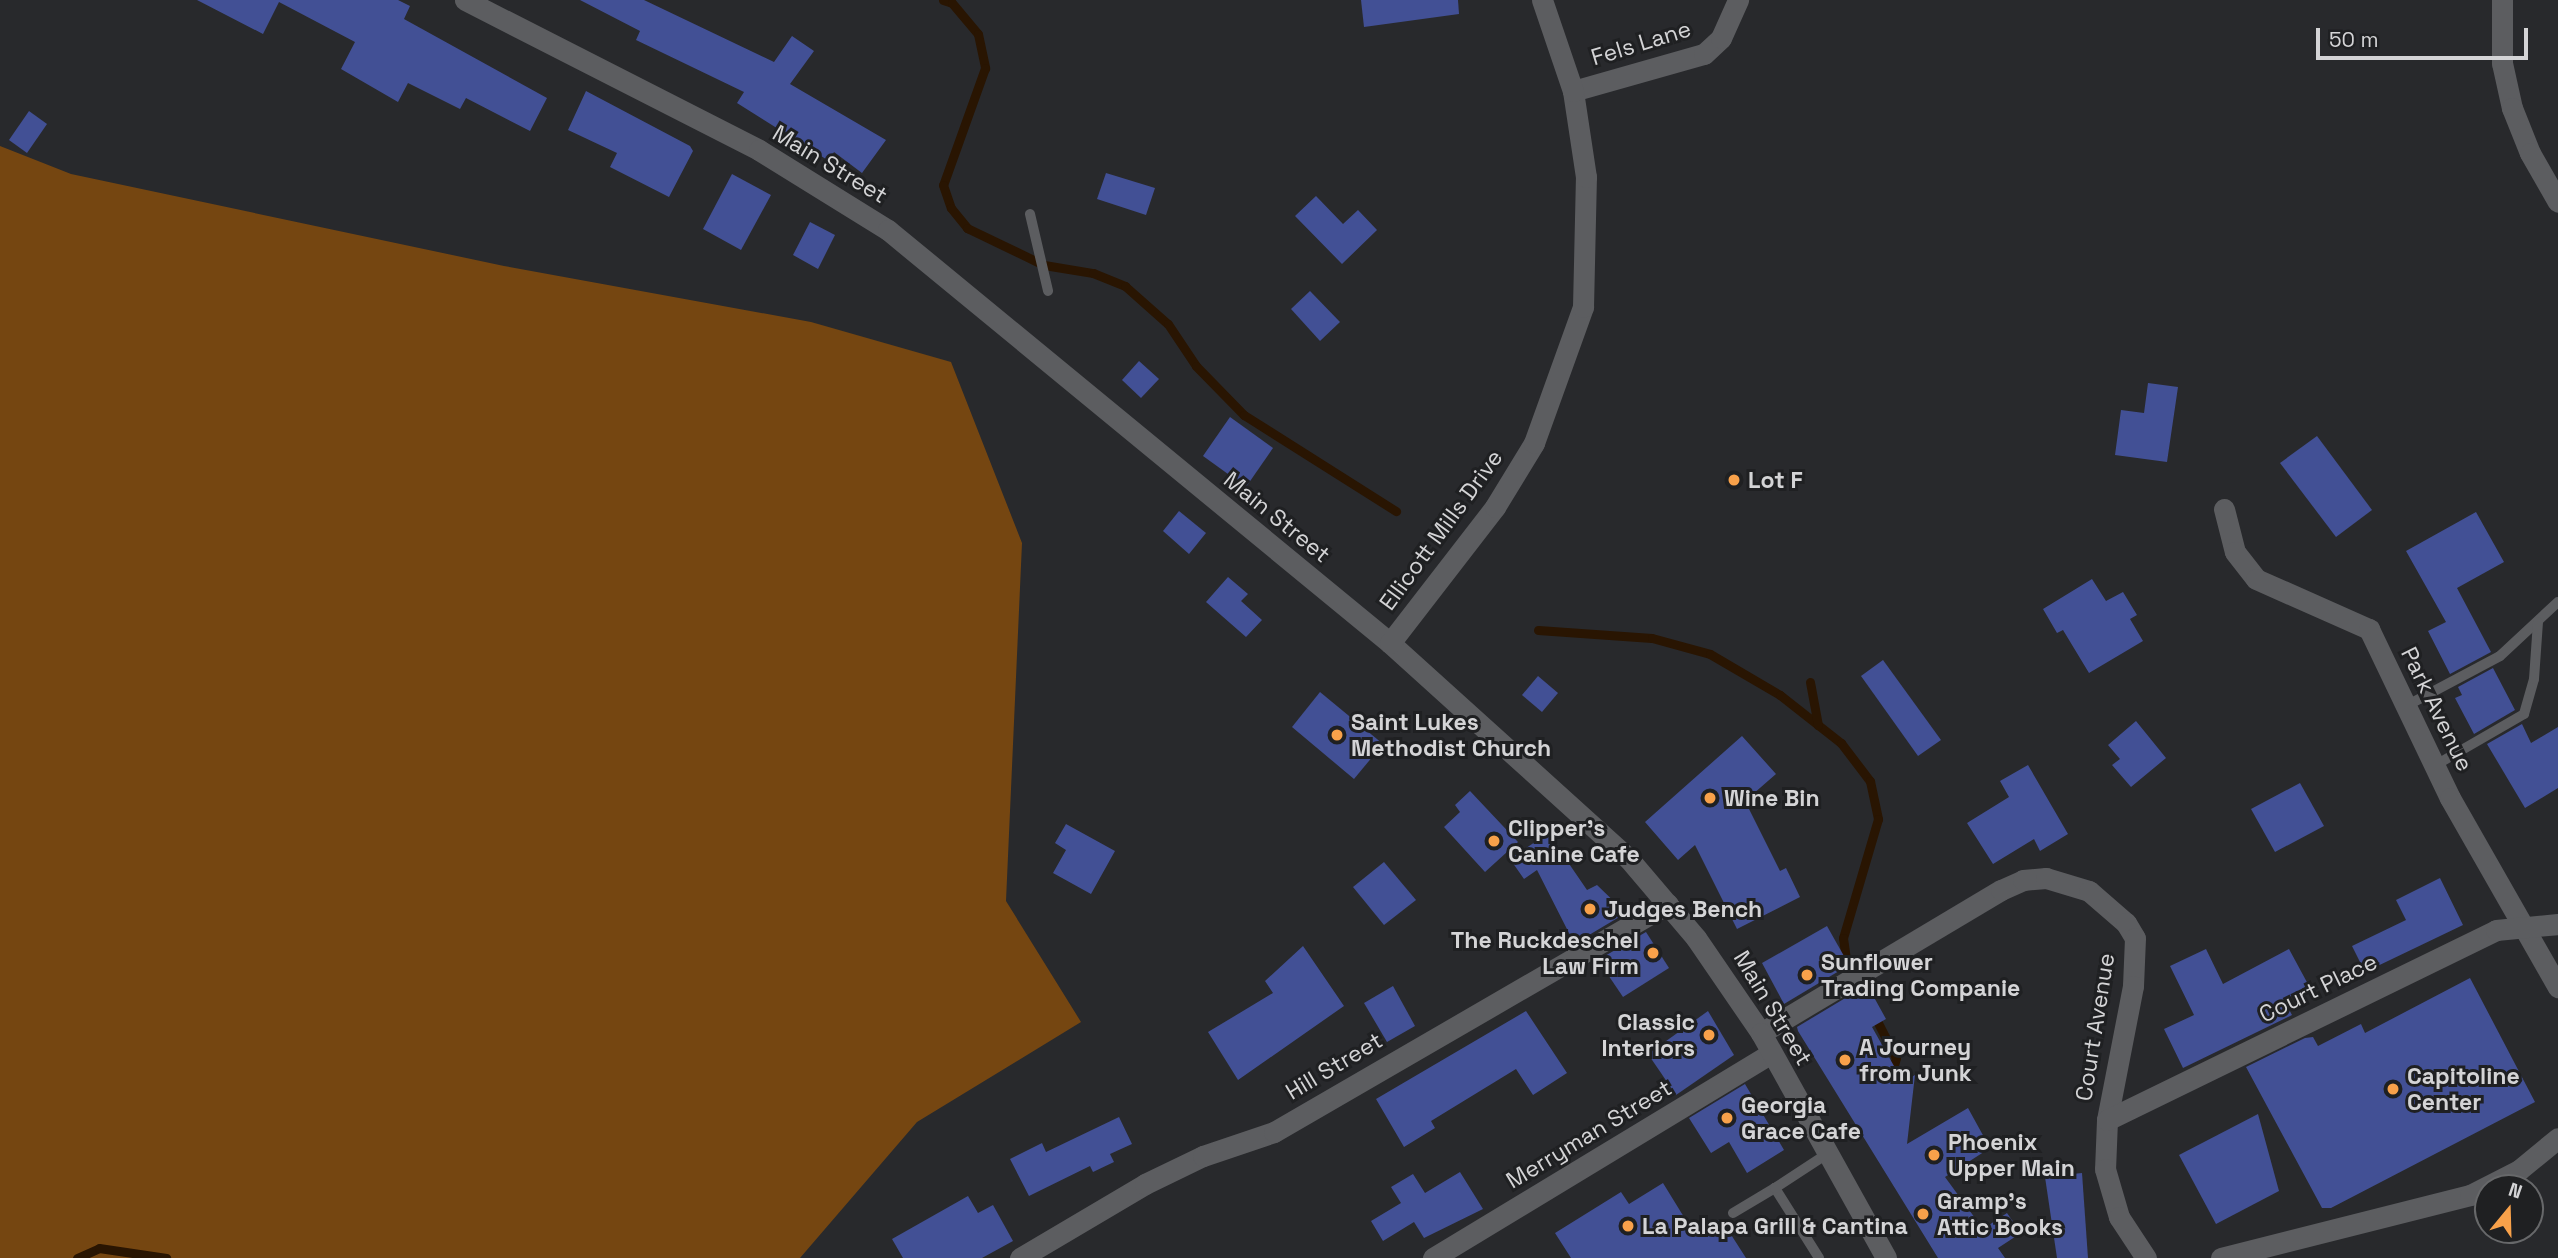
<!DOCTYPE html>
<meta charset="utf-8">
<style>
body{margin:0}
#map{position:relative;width:2558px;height:1258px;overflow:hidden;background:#28292c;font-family:"Space Grotesk",sans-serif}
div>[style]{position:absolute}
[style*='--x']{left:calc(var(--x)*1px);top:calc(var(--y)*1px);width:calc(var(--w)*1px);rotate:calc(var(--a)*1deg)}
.forest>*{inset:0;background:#754611}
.stream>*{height:9px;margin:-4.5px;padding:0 4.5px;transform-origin:4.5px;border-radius:4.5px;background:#291502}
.building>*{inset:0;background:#425095}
.lane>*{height:10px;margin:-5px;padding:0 5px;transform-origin:5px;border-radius:5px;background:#5c5d60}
.street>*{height:21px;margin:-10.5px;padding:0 10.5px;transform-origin:10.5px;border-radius:10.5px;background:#5c5d60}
.secondary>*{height:21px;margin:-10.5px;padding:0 10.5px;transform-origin:10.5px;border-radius:10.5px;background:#5c5d60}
.dots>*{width:19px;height:19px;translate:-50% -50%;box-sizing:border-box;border:4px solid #1f2022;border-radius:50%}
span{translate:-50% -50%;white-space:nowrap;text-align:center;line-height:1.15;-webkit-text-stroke:6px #1f2022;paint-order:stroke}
.street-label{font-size:23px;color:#d4d4d6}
.poi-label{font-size:23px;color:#d4d4d6;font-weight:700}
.left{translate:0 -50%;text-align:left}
.right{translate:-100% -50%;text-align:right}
.north{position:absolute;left:2474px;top:1174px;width:70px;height:70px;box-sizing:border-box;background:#1f2022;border:2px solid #67686a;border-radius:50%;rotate:19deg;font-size:19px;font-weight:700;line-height:28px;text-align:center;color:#d4d4d6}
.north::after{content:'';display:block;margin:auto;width:24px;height:32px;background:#f8a14a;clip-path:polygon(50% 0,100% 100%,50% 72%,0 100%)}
.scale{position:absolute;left:2316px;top:28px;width:212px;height:32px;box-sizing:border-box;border:4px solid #d4d4d6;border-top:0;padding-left:9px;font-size:21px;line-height:24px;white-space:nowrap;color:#d4d4d6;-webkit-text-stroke:5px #1f2022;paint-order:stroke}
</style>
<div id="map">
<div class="forest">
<div style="clip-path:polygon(0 146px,71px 174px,504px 266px,811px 322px,951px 362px,1022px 543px,1006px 901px,1081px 1022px,917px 1122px,800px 1258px,0 1258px)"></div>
</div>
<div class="stream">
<div style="--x:943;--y:0;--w:9;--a:18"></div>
<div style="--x:952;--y:3;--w:40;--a:50"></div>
<div style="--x:978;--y:34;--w:35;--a:78"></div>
<div style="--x:985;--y:68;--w:124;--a:109.7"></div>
<div style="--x:943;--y:185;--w:24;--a:71"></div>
<div style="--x:951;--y:208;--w:26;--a:51"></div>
<div style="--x:967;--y:228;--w:85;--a:25.7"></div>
<div style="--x:1044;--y:265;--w:50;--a:9.3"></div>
<div style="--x:1093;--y:273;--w:35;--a:22"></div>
<div style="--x:1125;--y:286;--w:57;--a:41.5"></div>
<div style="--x:1168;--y:324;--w:50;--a:56.3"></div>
<div style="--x:1196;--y:366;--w:69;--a:45.6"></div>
<div style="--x:1244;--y:415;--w:180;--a:32.3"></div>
<div style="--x:1538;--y:630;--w:114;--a:4"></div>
<div style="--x:1652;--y:638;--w:60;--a:15.4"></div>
<div style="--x:1710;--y:654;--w:81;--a:30.4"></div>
<div style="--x:1780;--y:695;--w:78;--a:38.2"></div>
<div style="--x:1841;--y:743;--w:48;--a:52.7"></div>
<div style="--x:1870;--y:781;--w:39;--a:78"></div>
<div style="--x:1878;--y:819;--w:124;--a:106.4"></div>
<div style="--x:1843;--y:938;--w:29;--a:82"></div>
<div style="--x:1847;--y:967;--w:38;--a:61"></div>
<div style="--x:1810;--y:682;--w:44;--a:79.5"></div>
<div style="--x:1874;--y:1015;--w:48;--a:62.9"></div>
<div style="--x:1896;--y:1058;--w:18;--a:106"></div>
<div style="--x:77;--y:1258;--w:24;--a:-24"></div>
<div style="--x:99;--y:1248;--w:68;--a:8.5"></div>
</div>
<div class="building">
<div style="clip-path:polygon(197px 0,398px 0,410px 6px,404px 19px,547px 98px,530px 131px,466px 98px,460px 109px,408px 83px,398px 102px,341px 69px,355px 42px,279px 2px,263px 34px)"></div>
<div style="clip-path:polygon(580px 0,644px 0,774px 62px,792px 36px,814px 51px,790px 84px,886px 140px,862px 173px,834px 152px,829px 161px,737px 103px,744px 92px,636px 40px,640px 31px)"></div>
<div style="clip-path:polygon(1361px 0,1458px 0,1459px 14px,1364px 27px)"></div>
<div style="clip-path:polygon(586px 91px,690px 146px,693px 151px,669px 197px,610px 167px,617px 153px,568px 130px)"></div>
<div style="clip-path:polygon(29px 111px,47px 124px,27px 153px,9px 140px)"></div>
<div style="clip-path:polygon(1106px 173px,1155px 188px,1146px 215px,1097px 199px)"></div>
<div style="clip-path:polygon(732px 174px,771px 195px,741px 250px,703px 229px)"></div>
<div style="clip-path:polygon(1316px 196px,1343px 224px,1358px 210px,1377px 230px,1342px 264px,1295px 216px)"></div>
<div style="clip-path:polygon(810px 222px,835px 235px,818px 269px,793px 255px)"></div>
<div style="clip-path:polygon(1310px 291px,1340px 322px,1320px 341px,1291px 309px)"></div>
<div style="clip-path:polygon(1139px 361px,1159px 379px,1141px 398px,1122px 380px)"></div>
<div style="clip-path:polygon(2148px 383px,2178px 387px,2167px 462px,2115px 455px,2121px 410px,2144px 413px)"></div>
<div style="clip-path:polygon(1230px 417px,1273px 448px,1246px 487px,1203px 456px)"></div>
<div style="clip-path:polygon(2317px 436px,2372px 510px,2336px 537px,2280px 463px)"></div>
<div style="clip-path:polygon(1179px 511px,1206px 533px,1189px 554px,1163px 531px)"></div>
<div style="clip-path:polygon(2476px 512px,2504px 562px,2457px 588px,2491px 652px,2450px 674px,2428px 631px,2446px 622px,2406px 551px)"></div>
<div style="clip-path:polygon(1228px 577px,1248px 594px,1241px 601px,1262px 620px,1246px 637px,1206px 602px)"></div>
<div style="clip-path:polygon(2092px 579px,2106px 601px,2123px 592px,2137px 615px,2130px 619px,2143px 641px,2089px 673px,2063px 630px,2057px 633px,2043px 609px)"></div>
<div style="clip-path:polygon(1883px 660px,1941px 740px,1918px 756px,1861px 676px)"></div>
<div style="clip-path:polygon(2493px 668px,2515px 710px,2474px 734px,2455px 698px,2462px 695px,2458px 687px)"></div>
<div style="clip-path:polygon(1538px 676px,1558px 693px,1542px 712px,1522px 695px)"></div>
<div style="clip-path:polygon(1320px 692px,1383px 744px,1354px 779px,1292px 727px)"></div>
<div style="clip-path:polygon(2136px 721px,2166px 758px,2131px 787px,2112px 765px,2120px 759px,2108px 745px)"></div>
<div style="clip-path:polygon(2522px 724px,2531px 743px,2558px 727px,2558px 788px,2525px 808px,2487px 744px)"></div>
<div style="clip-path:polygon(1742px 736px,1776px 774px,1745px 801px,1780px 871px,1786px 868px,1800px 897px,1737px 929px,1695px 845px,1678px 860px,1645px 822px)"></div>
<div style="clip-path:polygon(2028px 765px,2068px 834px,2040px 851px,2034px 839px,1993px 864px,1967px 823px,2009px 797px,2000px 781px)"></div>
<div style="clip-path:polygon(2300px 783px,2324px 826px,2275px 852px,2251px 809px)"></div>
<div style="clip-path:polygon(1470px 791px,1518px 842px,1485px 872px,1444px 827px,1460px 812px,1455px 805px)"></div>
<div style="clip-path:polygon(1066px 824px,1115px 851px,1091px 894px,1053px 873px,1066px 850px,1055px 843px)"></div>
<div style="clip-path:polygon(1548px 833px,1587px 890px,1597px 885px,1626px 913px,1584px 938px,1572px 939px,1537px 870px,1524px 879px,1510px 859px)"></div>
<div style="clip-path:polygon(1384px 862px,1416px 900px,1384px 925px,1353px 887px)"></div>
<div style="clip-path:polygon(2440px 878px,2463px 925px,2365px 972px,2352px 946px,2406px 920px,2396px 900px)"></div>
<div style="clip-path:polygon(1827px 926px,1849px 965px,1784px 1004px,1762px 963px)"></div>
<div style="clip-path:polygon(1646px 932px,1669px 968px,1623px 997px,1598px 960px)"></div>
<div style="clip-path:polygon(1303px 946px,1344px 1006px,1238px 1080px,1208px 1032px,1273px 993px,1265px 981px)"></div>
<div style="clip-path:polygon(2206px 949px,2223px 984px,2289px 949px,2309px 986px,2284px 1000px,2292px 1015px,2183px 1068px,2164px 1029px,2194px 1015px,2170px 966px)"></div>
<div style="clip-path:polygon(2470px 978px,2535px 1102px,2331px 1208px,2322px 1208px,2246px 1067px,2305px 1038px,2313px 1037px,2318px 1046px,2361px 1024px,2365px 1033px)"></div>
<div style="clip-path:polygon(1393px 986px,1415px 1026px,1387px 1042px,1364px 1003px)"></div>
<div style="clip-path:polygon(1862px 988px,1864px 993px,1870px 990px,1886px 1019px,1872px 1027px,1903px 1082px,1915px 1075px,1907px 1144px,1968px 1108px,1990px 1148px,1945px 1177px,1983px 1229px,2007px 1213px,2021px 1233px,1998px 1248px,2005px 1258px,1938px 1258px,1798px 1031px,1797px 1027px)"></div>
<div style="clip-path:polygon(1526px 1011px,1567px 1073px,1533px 1095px,1516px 1069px,1431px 1121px,1435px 1128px,1404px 1147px,1376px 1099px)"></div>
<div style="clip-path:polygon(1708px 1011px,1734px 1055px,1676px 1095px,1648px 1054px)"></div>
<div style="clip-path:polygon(1745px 1084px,1784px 1150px,1747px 1173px,1729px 1142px,1711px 1153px,1689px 1118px)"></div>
<div style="clip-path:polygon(2258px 1114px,2279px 1191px,2216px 1224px,2179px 1155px)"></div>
<div style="clip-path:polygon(1119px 1117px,1132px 1144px,1110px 1154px,1114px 1162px,1093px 1172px,1090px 1166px,1029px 1196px,1010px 1159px,1042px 1143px,1046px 1152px)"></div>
<div style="clip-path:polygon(1460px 1172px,1483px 1209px,1424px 1238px,1414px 1222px,1383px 1241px,1371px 1221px,1401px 1203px,1391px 1187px,1413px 1174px,1425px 1193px)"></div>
<div style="clip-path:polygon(2082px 1173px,2088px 1258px,2057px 1258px,2045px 1177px)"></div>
<div style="clip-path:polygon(1663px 1183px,1695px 1235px,1721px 1219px,1746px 1258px,1571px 1258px,1555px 1233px,1621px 1192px,1629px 1204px)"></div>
<div style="clip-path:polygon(968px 1196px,978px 1213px,993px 1205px,1013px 1241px,982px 1258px,903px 1258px,892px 1239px)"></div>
</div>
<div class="lane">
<div style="--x:1030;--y:214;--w:79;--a:76.8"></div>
<div style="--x:2406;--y:706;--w:106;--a:-28"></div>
<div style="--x:2500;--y:656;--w:79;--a:-43"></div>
<div style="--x:2434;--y:766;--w:104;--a:-30"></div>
<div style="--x:2524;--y:714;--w:36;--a:-74"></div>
<div style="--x:2534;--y:679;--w:57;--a:-86"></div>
<div style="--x:1733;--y:1213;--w:49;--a:-30.8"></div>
<div style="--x:1819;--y:1258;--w:83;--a:-122.2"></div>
<div style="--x:1775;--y:1188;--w:62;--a:-33.2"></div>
</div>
<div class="street">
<div style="--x:2502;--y:0;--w:63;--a:90"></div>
<div style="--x:2502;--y:63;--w:46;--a:77.5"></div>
<div style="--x:2512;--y:108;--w:48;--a:68.2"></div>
<div style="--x:2530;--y:153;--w:56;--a:60.3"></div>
<div style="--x:1573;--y:91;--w:136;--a:-15.8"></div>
<div style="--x:1704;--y:54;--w:23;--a:-43"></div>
<div style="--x:1721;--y:38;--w:42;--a:-65.9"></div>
<div style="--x:2224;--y:509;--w:44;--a:75.7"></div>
<div style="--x:2235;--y:552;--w:34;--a:52"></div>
<div style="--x:2256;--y:579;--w:124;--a:23.9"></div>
<div style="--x:2369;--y:629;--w:187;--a:64.4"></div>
<div style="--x:2450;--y:798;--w:218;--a:60.3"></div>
<div style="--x:1761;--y:1033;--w:279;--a:-30.8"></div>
<div style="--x:2001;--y:890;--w:24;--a:-24"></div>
<div style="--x:2023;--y:880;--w:23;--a:-5"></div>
<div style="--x:2046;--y:878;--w:45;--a:16.8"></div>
<div style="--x:2089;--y:891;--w:49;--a:40.9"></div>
<div style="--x:2126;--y:923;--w:17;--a:59"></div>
<div style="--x:2135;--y:938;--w:48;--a:92.4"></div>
<div style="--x:2133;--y:986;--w:136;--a:101"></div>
<div style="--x:2107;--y:1120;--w:49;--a:92.3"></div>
<div style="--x:2105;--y:1169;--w:50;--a:73.7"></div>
<div style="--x:2119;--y:1217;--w:49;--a:56.6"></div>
<div style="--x:2107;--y:1120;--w:433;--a:-26"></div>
<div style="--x:2496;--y:930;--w:62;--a:-5.5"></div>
<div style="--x:1020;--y:1258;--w:145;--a:-30.6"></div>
<div style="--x:1145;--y:1184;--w:64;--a:-25.8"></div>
<div style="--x:1203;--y:1156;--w:75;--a:-18.7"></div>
<div style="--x:1274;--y:1132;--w:455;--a:-30.1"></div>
<div style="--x:1433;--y:1258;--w:395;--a:-31.2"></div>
<div style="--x:2221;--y:1258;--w:257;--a:-14.2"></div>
<div style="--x:2470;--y:1195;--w:55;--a:-27"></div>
<div style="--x:2519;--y:1170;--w:50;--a:-39.4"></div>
</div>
<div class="secondary">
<div style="--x:465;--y:0;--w:330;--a:27"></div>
<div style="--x:759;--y:150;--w:152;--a:31.8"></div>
<div style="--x:888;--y:230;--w:650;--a:39.44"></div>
<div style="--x:1390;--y:643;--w:321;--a:42.1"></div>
<div style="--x:1628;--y:858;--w:105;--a:49.6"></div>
<div style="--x:1696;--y:938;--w:115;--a:55.6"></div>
<div style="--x:1761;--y:1033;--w:257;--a:60.9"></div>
<div style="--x:1390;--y:643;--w:172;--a:-52.3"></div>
<div style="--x:1495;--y:507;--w:75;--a:-58.6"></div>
<div style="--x:1534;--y:443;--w:145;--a:-70.2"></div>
<div style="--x:1583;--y:307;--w:130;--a:-88.7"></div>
<div style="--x:1586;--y:177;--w:87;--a:-98.6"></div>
<div style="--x:1573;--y:91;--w:96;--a:-108.8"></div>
</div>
<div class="dots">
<div style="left:1734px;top:480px;background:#f8a14a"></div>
<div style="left:1337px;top:735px;background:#f8a14a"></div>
<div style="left:1710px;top:798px;background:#f8a14a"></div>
<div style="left:1494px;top:841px;background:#f8a14a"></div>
<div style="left:1590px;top:909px;background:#f8a14a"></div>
<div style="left:1653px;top:953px;background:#f8a14a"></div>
<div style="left:1807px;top:975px;background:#f8a14a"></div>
<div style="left:1709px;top:1035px;background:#f8a14a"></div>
<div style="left:1845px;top:1060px;background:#f8a14a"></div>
<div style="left:2393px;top:1089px;background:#f8a14a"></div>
<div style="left:1727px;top:1118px;background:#f8a14a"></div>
<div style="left:1934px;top:1155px;background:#f8a14a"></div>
<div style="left:1923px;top:1214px;background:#f8a14a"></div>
<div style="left:1628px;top:1226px;background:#f8a14a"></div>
</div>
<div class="street-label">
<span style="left:1641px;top:43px;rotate:-17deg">Fels Lane</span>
<span style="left:830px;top:164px;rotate:31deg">Main Street</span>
<span style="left:1277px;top:517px;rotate:39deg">Main Street</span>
<span style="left:1441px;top:530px;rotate:-54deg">Ellicott Mills Drive</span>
<span style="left:2437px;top:709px;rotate:64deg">Park Avenue</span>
<span style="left:2318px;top:988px;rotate:-26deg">Court Place</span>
<span style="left:1773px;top:1008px;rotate:59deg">Main Street</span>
<span style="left:2095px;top:1027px;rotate:-81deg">Court Avenue</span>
<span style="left:1334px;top:1066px;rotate:-31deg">Hill Street</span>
<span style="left:1589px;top:1134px;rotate:-31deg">Merryman Street</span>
</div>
<div class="poi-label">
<span class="left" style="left:1748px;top:480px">Lot F</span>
<span class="left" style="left:1351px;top:735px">Saint Lukes<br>Methodist Church</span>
<span class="left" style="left:1724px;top:798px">Wine Bin</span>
<span class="left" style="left:1508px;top:841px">Clipper’s<br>Canine Cafe</span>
<span class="left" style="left:1604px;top:909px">Judges Bench</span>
<span class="right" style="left:1639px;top:953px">The Ruckdeschel<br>Law Firm</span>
<span class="left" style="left:1821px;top:975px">Sunflower<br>Trading Companie</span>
<span class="right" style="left:1695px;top:1035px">Classic<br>Interiors</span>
<span class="left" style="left:1859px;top:1060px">A Journey<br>from Junk</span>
<span class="left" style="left:2407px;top:1089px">Capitoline<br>Center</span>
<span class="left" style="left:1741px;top:1118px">Georgia<br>Grace Cafe</span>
<span class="left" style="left:1948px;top:1155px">Phoenix<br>Upper Main</span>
<span class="left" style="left:1937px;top:1214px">Gramp's<br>Attic Books</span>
<span class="left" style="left:1642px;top:1226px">La Palapa Grill &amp; Cantina</span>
</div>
<div class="north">N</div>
<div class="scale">50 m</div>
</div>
